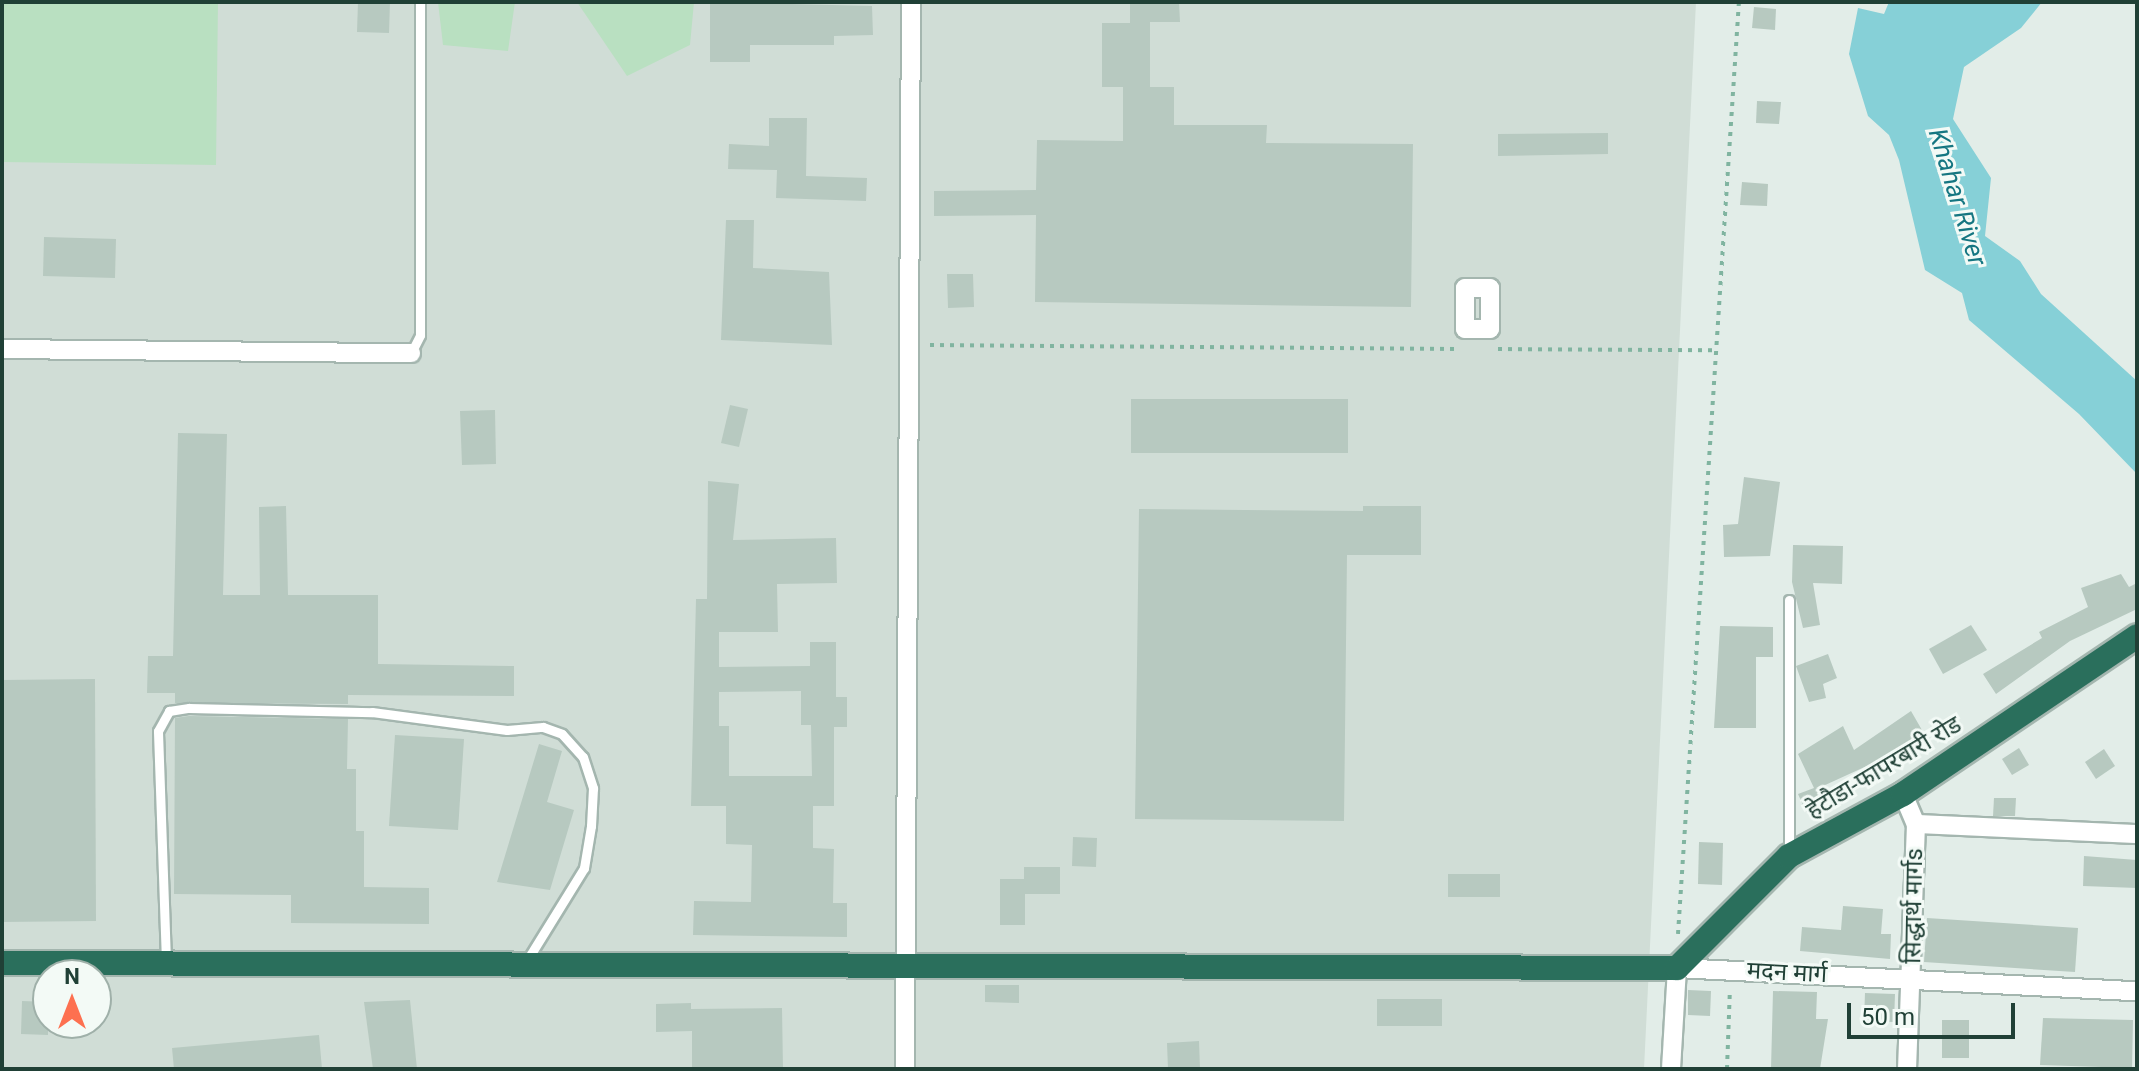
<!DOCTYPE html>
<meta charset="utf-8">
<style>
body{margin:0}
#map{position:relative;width:2139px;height:1071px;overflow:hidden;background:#e2ede8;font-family:Roboto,"Noto Sans Devanagari",sans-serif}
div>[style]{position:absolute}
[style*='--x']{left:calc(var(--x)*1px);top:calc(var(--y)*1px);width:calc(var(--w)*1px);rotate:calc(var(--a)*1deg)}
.built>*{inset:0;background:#d0ddd6}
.green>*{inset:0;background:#b9e0c1}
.water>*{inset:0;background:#86d0d7}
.building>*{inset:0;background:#b7c9c0}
.path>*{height:4px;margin-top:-2px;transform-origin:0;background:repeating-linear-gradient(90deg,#80b4a0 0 4px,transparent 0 10px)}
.roads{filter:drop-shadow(2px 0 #a4b6af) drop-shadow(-2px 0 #a4b6af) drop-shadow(0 2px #a4b6af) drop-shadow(0 -2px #a4b6af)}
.lane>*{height:9px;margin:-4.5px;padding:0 4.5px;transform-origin:4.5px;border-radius:4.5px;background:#fff}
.street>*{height:18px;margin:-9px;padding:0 9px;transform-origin:9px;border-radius:9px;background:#fff}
.highway>*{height:24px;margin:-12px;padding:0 12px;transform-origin:12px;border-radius:12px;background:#2a6f5c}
span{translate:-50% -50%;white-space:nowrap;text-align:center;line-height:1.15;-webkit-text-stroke:6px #f3faf6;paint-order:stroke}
.street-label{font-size:24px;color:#204036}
.water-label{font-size:26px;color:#157681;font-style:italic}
.frame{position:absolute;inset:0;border:4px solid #204036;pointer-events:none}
.north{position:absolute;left:32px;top:959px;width:80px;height:80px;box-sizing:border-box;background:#f3faf6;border:2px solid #9fb0a9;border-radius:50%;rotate:0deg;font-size:22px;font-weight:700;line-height:32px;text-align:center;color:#204036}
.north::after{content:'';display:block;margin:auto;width:28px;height:36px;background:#fd7050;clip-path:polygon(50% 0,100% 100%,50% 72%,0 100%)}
.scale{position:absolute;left:1847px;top:1003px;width:168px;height:36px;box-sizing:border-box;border:4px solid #204036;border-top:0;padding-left:10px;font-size:24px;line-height:28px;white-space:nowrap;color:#204036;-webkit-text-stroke:6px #f3faf6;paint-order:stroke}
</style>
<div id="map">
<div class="built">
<div style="clip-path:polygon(evenodd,2px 2px,1696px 2px,1644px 1069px,2px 1069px,2px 2px,48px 975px,96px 975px,96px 1023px,48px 1023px,48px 975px)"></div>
</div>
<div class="green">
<div style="clip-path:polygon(2px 2px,218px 2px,216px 165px,2px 162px)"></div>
<div style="clip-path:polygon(438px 2px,515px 2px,508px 51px,443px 45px)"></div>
<div style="clip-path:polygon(577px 2px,694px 2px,690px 45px,627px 76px)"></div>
</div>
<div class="water">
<div style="clip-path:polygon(1889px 2px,2042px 2px,2021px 28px,1964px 67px,1953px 119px,1991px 178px,1985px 236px,2020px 261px,2041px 294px,2137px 381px,2137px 474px,2079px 414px,1969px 320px,1962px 293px,1925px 270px,1899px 160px,1889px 135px,1868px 116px,1849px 54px,1858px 8px,1884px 14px)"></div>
</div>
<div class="building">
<div style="clip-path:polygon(358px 2px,390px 2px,389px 33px,357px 32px)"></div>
<div style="clip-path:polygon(710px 2px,872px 6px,873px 35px,834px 36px,834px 45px,750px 45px,750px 62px,710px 62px)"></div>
<div style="clip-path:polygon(1130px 2px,1179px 2px,1180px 22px,1150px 22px,1150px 87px,1174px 87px,1174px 125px,1267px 125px,1266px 143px,1413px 144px,1411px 307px,1035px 302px,1036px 215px,934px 216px,934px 191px,1036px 190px,1037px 140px,1123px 141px,1123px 87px,1102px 87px,1102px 23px,1130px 23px)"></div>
<div style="clip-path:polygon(1754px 7px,1776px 9px,1775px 30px,1752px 28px)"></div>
<div style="clip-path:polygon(1757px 101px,1781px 102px,1779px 124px,1756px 123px)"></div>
<div style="clip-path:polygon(769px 118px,807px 118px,806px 176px,867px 178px,866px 201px,776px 198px,777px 170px,728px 169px,729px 144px,769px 146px)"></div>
<div style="clip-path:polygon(1608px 133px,1608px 154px,1498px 156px,1498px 134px)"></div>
<div style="clip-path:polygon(1742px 182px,1768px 184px,1767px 206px,1740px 205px)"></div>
<div style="clip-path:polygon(726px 220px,754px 220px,753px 268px,829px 272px,832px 345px,721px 340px)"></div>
<div style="clip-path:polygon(44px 237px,116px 239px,115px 278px,43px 276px)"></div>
<div style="clip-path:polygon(947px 274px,973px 274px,974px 307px,948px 308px)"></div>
<div style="clip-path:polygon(1131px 399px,1348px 399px,1348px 453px,1131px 453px)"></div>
<div style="clip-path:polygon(730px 405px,748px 409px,739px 447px,721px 443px)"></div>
<div style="clip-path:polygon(495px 410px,496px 464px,462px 465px,460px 411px)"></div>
<div style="clip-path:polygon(178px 433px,227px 434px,223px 595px,260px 595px,259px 507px,286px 506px,288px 595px,378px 595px,378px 664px,514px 666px,514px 696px,348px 695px,348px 704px,175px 703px,175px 693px,147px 693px,148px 656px,173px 656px)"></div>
<div style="clip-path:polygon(1744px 477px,1780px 482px,1770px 556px,1724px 557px,1723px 525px,1738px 524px)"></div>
<div style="clip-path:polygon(evenodd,708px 481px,739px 484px,733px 540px,836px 538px,837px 583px,777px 584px,778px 632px,719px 632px,719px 667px,810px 666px,810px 642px,836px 642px,836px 697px,847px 697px,847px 727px,834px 727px,834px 806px,813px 806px,813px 848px,834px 849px,833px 903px,847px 903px,847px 937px,693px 935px,694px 901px,751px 902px,752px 845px,726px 844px,726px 806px,691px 806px,696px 599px,707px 599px,708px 481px,801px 691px,801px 725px,811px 725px,812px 776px,729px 776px,729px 726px,719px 726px,719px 692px,801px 691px)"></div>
<div style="clip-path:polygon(1363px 506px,1421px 506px,1421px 555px,1347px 555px,1344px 821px,1135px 819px,1139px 509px,1363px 511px)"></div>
<div style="clip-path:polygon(1793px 545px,1843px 546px,1842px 584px,1813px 583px,1820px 625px,1803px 628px,1792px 582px)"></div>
<div style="clip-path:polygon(2121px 574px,2129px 587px,2137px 583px,2137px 609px,2070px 641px,1996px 694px,1983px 674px,2042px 638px,2039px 632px,2088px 607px,2081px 588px)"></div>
<div style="clip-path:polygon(1971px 625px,1987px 650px,1943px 674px,1929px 649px)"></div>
<div style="clip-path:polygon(1720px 626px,1773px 627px,1773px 657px,1756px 657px,1756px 728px,1714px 728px)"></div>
<div style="clip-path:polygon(1828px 654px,1837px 678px,1823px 684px,1826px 698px,1809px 702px,1796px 666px)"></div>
<div style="clip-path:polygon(95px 679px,96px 921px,2px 922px,2px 680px)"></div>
<div style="clip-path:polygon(1911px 711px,1930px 744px,1875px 777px,1869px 765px,1823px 786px,1830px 802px,1806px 812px,1798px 794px,1814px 788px,1798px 754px,1843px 726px,1854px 750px)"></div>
<div style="clip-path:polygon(189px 716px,348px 719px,347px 769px,356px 769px,356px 831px,364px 831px,364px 887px,429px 888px,429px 924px,291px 923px,291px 895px,174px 894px,175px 718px)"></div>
<div style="clip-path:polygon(395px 735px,464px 739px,458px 830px,389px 826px)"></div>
<div style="clip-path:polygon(539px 744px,562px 751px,547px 802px,574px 810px,550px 890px,497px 882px)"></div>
<div style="clip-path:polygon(2019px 748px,2029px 765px,2012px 775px,2002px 759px)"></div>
<div style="clip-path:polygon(2104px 749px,2115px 766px,2096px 779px,2085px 762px)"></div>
<div style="clip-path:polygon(1994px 798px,2016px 798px,2015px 816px,1993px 816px)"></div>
<div style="clip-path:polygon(1073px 837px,1097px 838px,1096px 867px,1072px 866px)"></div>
<div style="clip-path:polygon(1699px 842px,1723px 843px,1722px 885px,1698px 884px)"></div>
<div style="clip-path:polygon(2084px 856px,2137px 860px,2137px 888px,2083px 886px)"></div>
<div style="clip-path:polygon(1024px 867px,1060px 867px,1060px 894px,1025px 894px,1025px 925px,1000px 925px,1000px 879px,1024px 879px)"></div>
<div style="clip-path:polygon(1448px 874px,1500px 874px,1500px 897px,1448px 897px)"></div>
<div style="clip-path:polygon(1843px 906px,1883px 909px,1881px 934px,1891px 934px,1890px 959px,1800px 951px,1802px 927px,1841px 930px)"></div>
<div style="clip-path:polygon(1927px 918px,2078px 928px,2075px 972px,1924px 962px)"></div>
<div style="clip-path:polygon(985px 985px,1019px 985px,1019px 1003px,985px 1002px)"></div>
<div style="clip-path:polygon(1688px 990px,1711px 991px,1710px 1016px,1688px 1015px)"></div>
<div style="clip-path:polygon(1773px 991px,1817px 992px,1816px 1019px,1828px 1019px,1820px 1069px,1771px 1069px)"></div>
<div style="clip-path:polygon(1865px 993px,1895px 994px,1894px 1022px,1864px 1021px)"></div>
<div style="clip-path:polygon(1377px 999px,1442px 999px,1442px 1026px,1377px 1026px)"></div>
<div style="clip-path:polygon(410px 1000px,417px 1069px,373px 1069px,364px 1002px)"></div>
<div style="clip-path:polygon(22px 1001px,48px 1002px,48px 1035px,21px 1034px)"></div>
<div style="clip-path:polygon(691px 1003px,691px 1009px,782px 1008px,783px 1069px,692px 1069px,692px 1031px,656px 1032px,656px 1004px)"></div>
<div style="clip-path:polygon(2043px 1018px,2133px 1020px,2132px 1068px,2040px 1065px)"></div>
<div style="clip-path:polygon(1942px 1020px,1969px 1020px,1969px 1058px,1942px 1058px)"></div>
<div style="clip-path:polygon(319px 1035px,322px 1069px,174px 1069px,172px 1048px)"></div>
<div style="clip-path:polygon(1199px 1041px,1200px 1069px,1168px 1069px,1167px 1043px)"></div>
</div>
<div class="path">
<div style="--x:930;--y:345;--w:527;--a:0.43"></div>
<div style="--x:1498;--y:349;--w:217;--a:0.3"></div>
<div style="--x:1678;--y:934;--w:934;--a:-86.26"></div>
<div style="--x:1727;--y:1069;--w:80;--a:-87.9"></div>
</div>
<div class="roads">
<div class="lane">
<div style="--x:411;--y:353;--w:20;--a:-63"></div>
<div style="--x:420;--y:335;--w:333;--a:-90"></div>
<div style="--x:1789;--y:600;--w:253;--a:90"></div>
<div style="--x:166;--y:961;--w:230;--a:-92"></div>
<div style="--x:158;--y:731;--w:23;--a:-61"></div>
<div style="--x:169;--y:711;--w:20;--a:-9"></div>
<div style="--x:189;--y:708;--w:183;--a:1.3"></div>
<div style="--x:372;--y:712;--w:136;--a:7.6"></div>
<div style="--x:507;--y:730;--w:36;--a:-5"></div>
<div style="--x:543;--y:727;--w:20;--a:20"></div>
<div style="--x:562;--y:734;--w:31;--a:48"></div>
<div style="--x:583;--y:757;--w:33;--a:72"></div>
<div style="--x:593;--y:788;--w:38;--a:93"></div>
<div style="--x:591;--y:826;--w:43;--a:99.5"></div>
<div style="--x:584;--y:868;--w:110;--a:121.7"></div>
</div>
<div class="street">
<div style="--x:1465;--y:288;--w:25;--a:0"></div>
<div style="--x:1490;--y:288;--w:41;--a:90"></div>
<div style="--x:1490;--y:329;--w:25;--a:180"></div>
<div style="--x:1465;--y:329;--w:41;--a:-90"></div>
<div style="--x:2;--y:349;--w:409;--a:0.6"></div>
<div style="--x:1903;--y:794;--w:33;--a:67"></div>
<div style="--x:1916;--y:824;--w:245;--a:92.1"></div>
<div style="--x:1916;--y:824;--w:221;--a:2.6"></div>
<div style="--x:905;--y:1069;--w:1067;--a:-89.68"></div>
<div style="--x:1671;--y:1069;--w:101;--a:-86.6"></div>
<div style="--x:1677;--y:968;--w:461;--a:2.9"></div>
</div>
<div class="highway">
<div style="--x:2;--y:963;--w:1675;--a:0.17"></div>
<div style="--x:1677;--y:968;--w:158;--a:-45"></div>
<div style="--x:1789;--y:856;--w:130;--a:-28.5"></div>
<div style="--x:1903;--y:794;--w:282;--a:-34"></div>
</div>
</div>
<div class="street-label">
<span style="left:1884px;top:768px;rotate:-31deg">हेटौडा-फापरबारी रोड</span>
<span style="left:1914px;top:906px;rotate:-89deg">सिद्धार्थ मार्गs</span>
<span style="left:1787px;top:973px;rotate:3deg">मदन मार्ग</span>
</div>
<div class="water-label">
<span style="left:1957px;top:197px;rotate:73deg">Khahar River</span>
</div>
<div class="frame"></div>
<div class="north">N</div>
<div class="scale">50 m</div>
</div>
